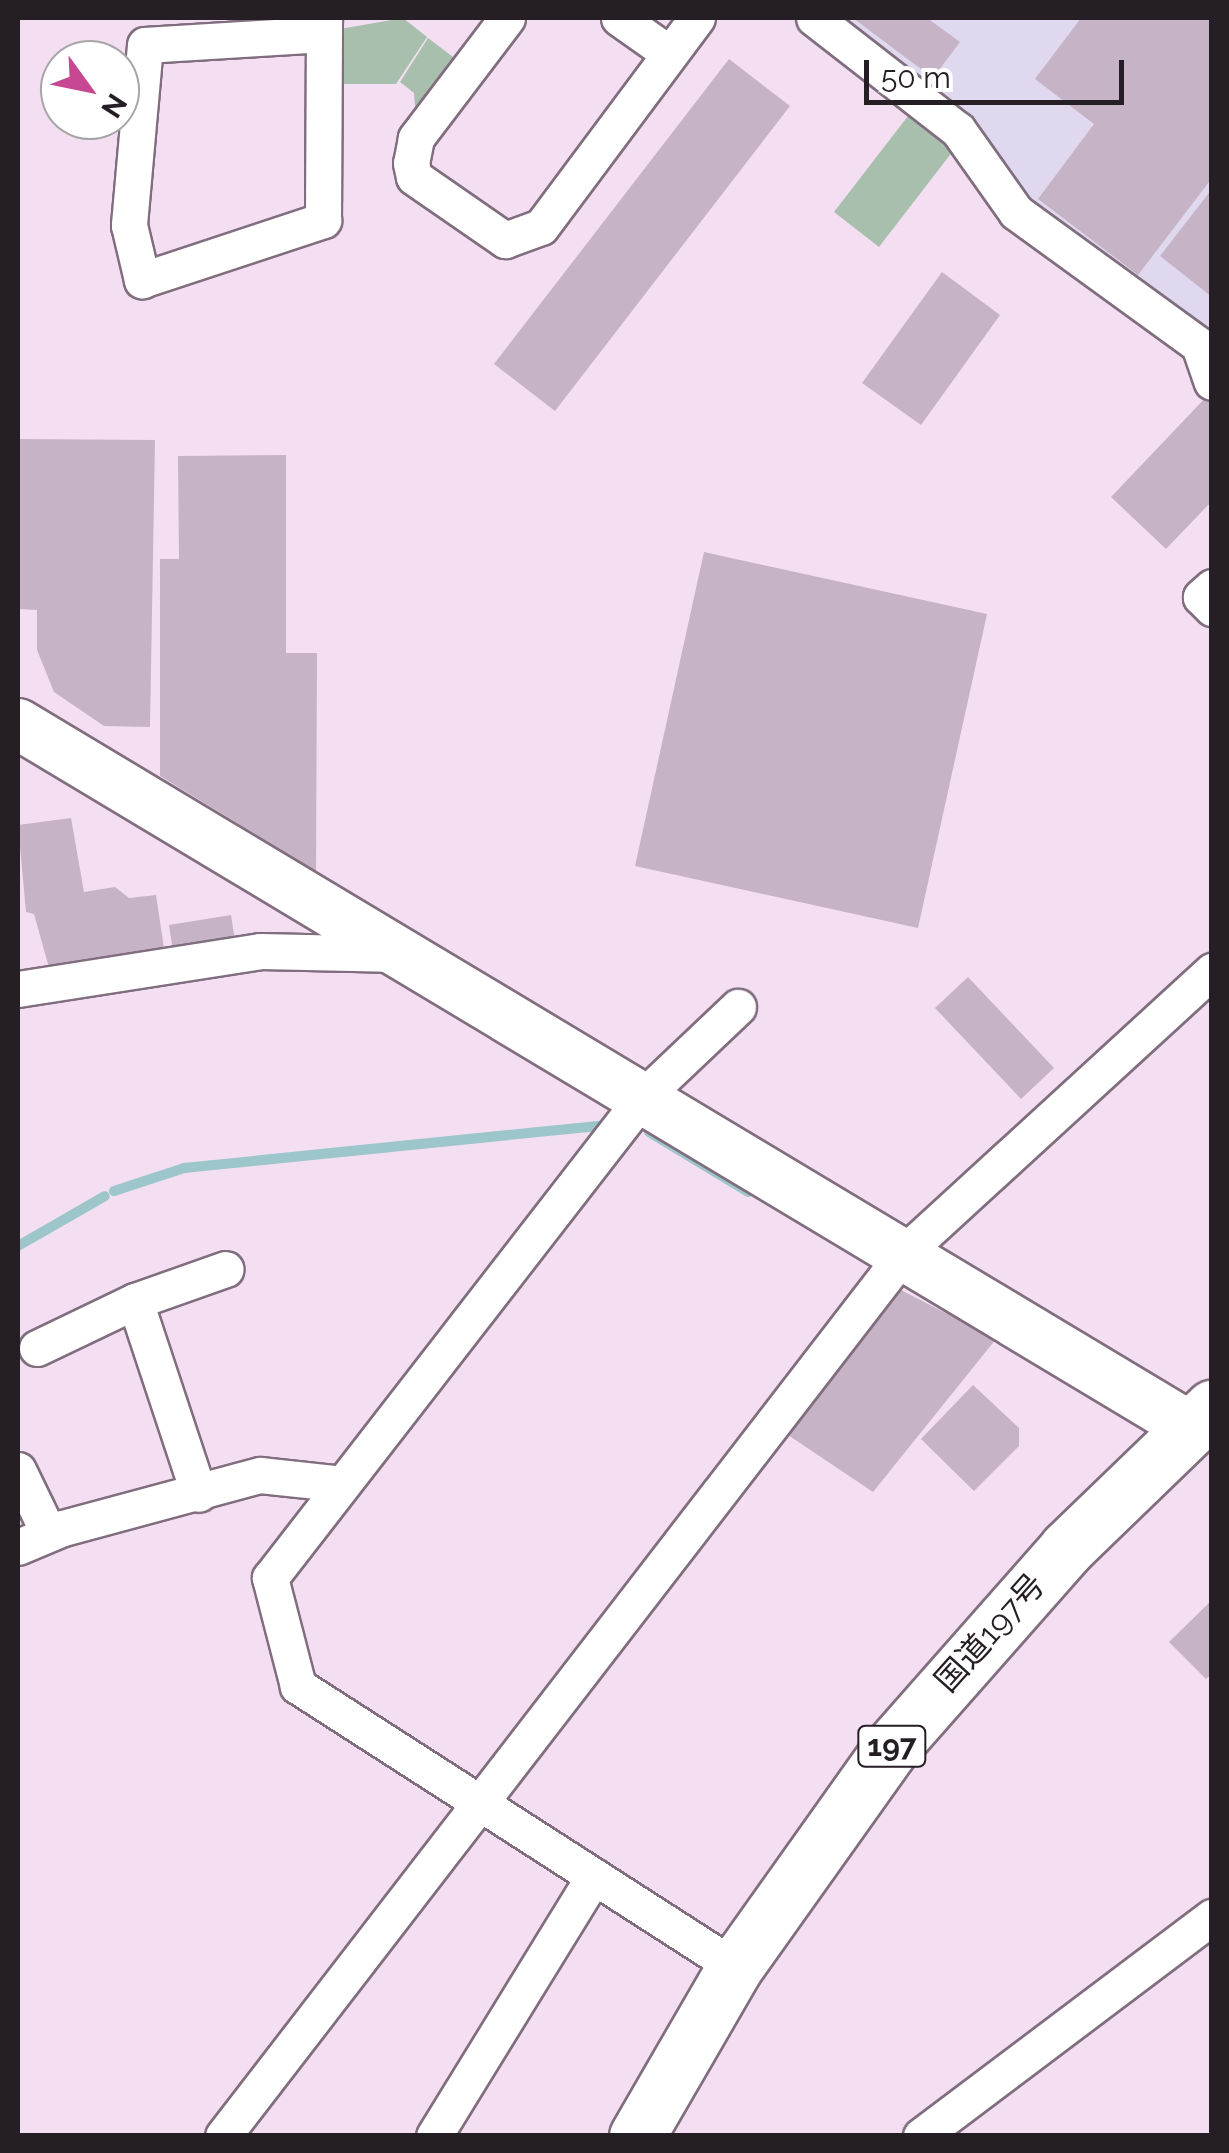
<!DOCTYPE html>
<meta charset="utf-8">
<style>
body{margin:0}
#map{position:relative;width:1229px;height:2153px;overflow:hidden;background:#f3dff1;font-family:Raleway,"Noto Sans JP",sans-serif}
div>[style]{position:absolute}
[style*='--x']{left:calc(var(--x)*1px);top:calc(var(--y)*1px);width:calc(var(--w)*1px);rotate:calc(var(--a)*1deg)}
.industrial>*{inset:0;background:#dfd8ee}
.green>*{inset:0;background:#a8bfad}
.stream>*{height:10px;margin:-5px;padding:0 5px;transform-origin:5px;border-radius:5px;background:#9dc6cb}
.building>*{inset:0;background:#c6b3c5}
.roads{filter:drop-shadow(2px 0 #806e7e) drop-shadow(-2px 0 #806e7e) drop-shadow(0 2px #806e7e) drop-shadow(0 -2px #806e7e)}
.street>*{height:35px;margin:-17.5px;padding:0 17.5px;transform-origin:17.5px;border-radius:17.5px;background:#fff}
.secondary>*{height:50px;margin:-25px;padding:0 25px;transform-origin:25px;border-radius:25px;background:#fff}
.highway>*{height:55px;margin:-27.5px;padding:0 27.5px;transform-origin:27.5px;border-radius:27.5px;background:#fff}
span{translate:-50% -50%;white-space:nowrap;text-align:center;line-height:1.15;-webkit-text-stroke:8px #fff;paint-order:stroke}
.shield-label span{padding:2px 8px;background:#fff;border:2px solid;border-radius:8px;-webkit-text-stroke-width:0}
.shield-label{font-size:30px;color:#261e25;font-weight:700}
.street-label{font-size:32px;color:#261e25}
.frame{position:absolute;inset:0;border:20px solid #261e25;pointer-events:none}
.north{position:absolute;left:40px;top:40px;width:100px;height:100px;box-sizing:border-box;background:#fff;border:2px solid #a8a5a8;border-radius:50%;rotate:123deg;font-size:28px;font-weight:700;line-height:40px;text-align:center;color:#261e25}
.north::after{content:'';display:block;margin:auto;width:35px;height:45px;background:#c84792;clip-path:polygon(50% 0,100% 100%,50% 72%,0 100%)}
.scale{position:absolute;left:864px;top:60px;width:260px;height:45px;box-sizing:border-box;border:5px solid #261e25;border-top:0;padding-left:12px;font-size:30px;line-height:35px;white-space:nowrap;color:#261e25;-webkit-text-stroke:8px #fff;paint-order:stroke}
</style>
<div id="map">
<div class="industrial">
<div style="clip-path:polygon(834px 18px,1211px 18px,1211px 342px,1023px 193px)"></div>
</div>
<div class="green">
<div style="clip-path:polygon(403px 18px,427px 37px,396px 84px,339px 84px,340px 29px)"></div>
<div style="clip-path:polygon(428px 38px,469px 69px,417px 133px,414px 93px,400px 82px)"></div>
<div style="clip-path:polygon(908px 116px,953px 151px,879px 247px,834px 212px)"></div>
</div>
<div class="stream">
<div style="--x:649;--y:1132;--w:116;--a:31.2"></div>
<div style="--x:114;--y:1191;--w:74;--a:-18.2"></div>
<div style="--x:184;--y:1168;--w:419;--a:-5.8"></div>
<div style="--x:18;--y:1246;--w:100;--a:-29.9"></div>
</div>
<div class="building">
<div style="clip-path:polygon(853px 18px,927px 18px,960px 42px,933px 78px)"></div>
<div style="clip-path:polygon(1081px 18px,1212px 18px,1212px 178px,1138px 275px,1038px 199px,1094px 124px,1035px 79px)"></div>
<div style="clip-path:polygon(729px 59px,790px 106px,555px 411px,494px 364px)"></div>
<div style="clip-path:polygon(1212px 189px,1212px 297px,1160px 256px)"></div>
<div style="clip-path:polygon(942px 272px,1000px 315px,921px 425px,862px 383px)"></div>
<div style="clip-path:polygon(1209px 394px,1212px 501px,1166px 549px,1111px 497px)"></div>
<div style="clip-path:polygon(18px 439px,155px 440px,150px 727px,104px 726px,54px 692px,37px 650px,37px 610px,18px 609px)"></div>
<div style="clip-path:polygon(286px 455px,286px 653px,317px 653px,316px 871px,160px 776px,160px 559px,179px 559px,178px 456px)"></div>
<div style="clip-path:polygon(704px 552px,987px 614px,918px 928px,635px 866px)"></div>
<div style="clip-path:polygon(71px 818px,84px 892px,115px 887px,129px 898px,156px 895px,165px 955px,51px 975px,34px 914px,26px 912px,18px 825px)"></div>
<div style="clip-path:polygon(231px 915px,235px 941px,173px 951px,169px 925px)"></div>
<div style="clip-path:polygon(968px 977px,1054px 1068px,1021px 1099px,935px 1008px)"></div>
<div style="clip-path:polygon(901px 1290px,996px 1339px,873px 1492px,788px 1435px)"></div>
<div style="clip-path:polygon(973px 1385px,1019px 1428px,1019px 1446px,974px 1491px,921px 1439px)"></div>
<div style="clip-path:polygon(1212px 1600px,1212px 1674px,1206px 1679px,1169px 1642px)"></div>
</div>
<div class="roads">
<div class="street">
<div style="--x:507;--y:18;--w:151;--a:127.2"></div>
<div style="--x:416;--y:138;--w:25;--a:101"></div>
<div style="--x:411;--y:163;--w:14;--a:78"></div>
<div style="--x:414;--y:177;--w:111;--a:34.7"></div>
<div style="--x:505;--y:240;--w:38;--a:-20"></div>
<div style="--x:541;--y:227;--w:261;--a:-53.3"></div>
<div style="--x:619;--y:18;--w:62;--a:35.2"></div>
<div style="--x:814;--y:18;--w:182;--a:37.9"></div>
<div style="--x:958;--y:130;--w:100;--a:54.7"></div>
<div style="--x:1016;--y:212;--w:226;--a:36"></div>
<div style="--x:1199;--y:345;--w:39;--a:71"></div>
<div style="--x:323;--y:34;--w:178;--a:176.5"></div>
<div style="--x:145;--y:45;--w:181;--a:95.1"></div>
<div style="--x:129;--y:225;--w:57;--a:76.7"></div>
<div style="--x:142;--y:280;--w:191;--a:-18.3"></div>
<div style="--x:323;--y:220;--w:202;--a:-89.7"></div>
<div style="--x:1212;--y:587;--w:15;--a:138"></div>
<div style="--x:1201;--y:597;--w:16;--a:45"></div>
<div style="--x:18;--y:989;--w:245;--a:-8.9"></div>
<div style="--x:260;--y:951;--w:138;--a:1.2"></div>
<div style="--x:135;--y:1301;--w:203;--a:71.7"></div>
<div style="--x:37;--y:1348;--w:109;--a:-25.6"></div>
<div style="--x:135;--y:1301;--w:96;--a:-19.4"></div>
<div style="--x:18;--y:1470;--w:69;--a:64.2"></div>
<div style="--x:18;--y:1547;--w:49;--a:-22.9"></div>
<div style="--x:63;--y:1528;--w:204;--a:-15.1"></div>
<div style="--x:260;--y:1475;--w:83;--a:6.2"></div>
<div style="--x:735;--y:1967;--w:520;--a:-147.26"></div>
<div style="--x:298;--y:1686;--w:112;--a:-104.5"></div>
<div style="--x:270;--y:1578;--w:609;--a:-52.21"></div>
<div style="--x:643;--y:1097;--w:131;--a:-43.5"></div>
<div style="--x:223;--y:2136;--w:1115;--a:-52.36"></div>
<div style="--x:904;--y:1253;--w:418;--a:-42.5"></div>
<div style="--x:434;--y:2136;--w:305;--a:-58.4"></div>
<div style="--x:921;--y:2136;--w:364;--a:-37"></div>
</div>
<div class="secondary">
<div style="--x:18;--y:724;--w:1367;--a:30.96"></div>
</div>
<div class="highway">
<div style="--x:637;--y:2136;--w:195;--a:-59.9"></div>
<div style="--x:735;--y:1967;--w:267;--a:-54.6"></div>
<div style="--x:890;--y:1749;--w:268;--a:-48.6"></div>
<div style="--x:1067;--y:1548;--w:202;--a:-44"></div>
</div>
</div>
<div class="shield-label">
<span style="left:892px;top:1746px">197</span>
</div>
<div class="street-label">
<span style="left:990px;top:1633px;rotate:-48deg">国道197号</span>
</div>
<div class="frame"></div>
<div class="north">N</div>
<div class="scale">50 m</div>
</div>
